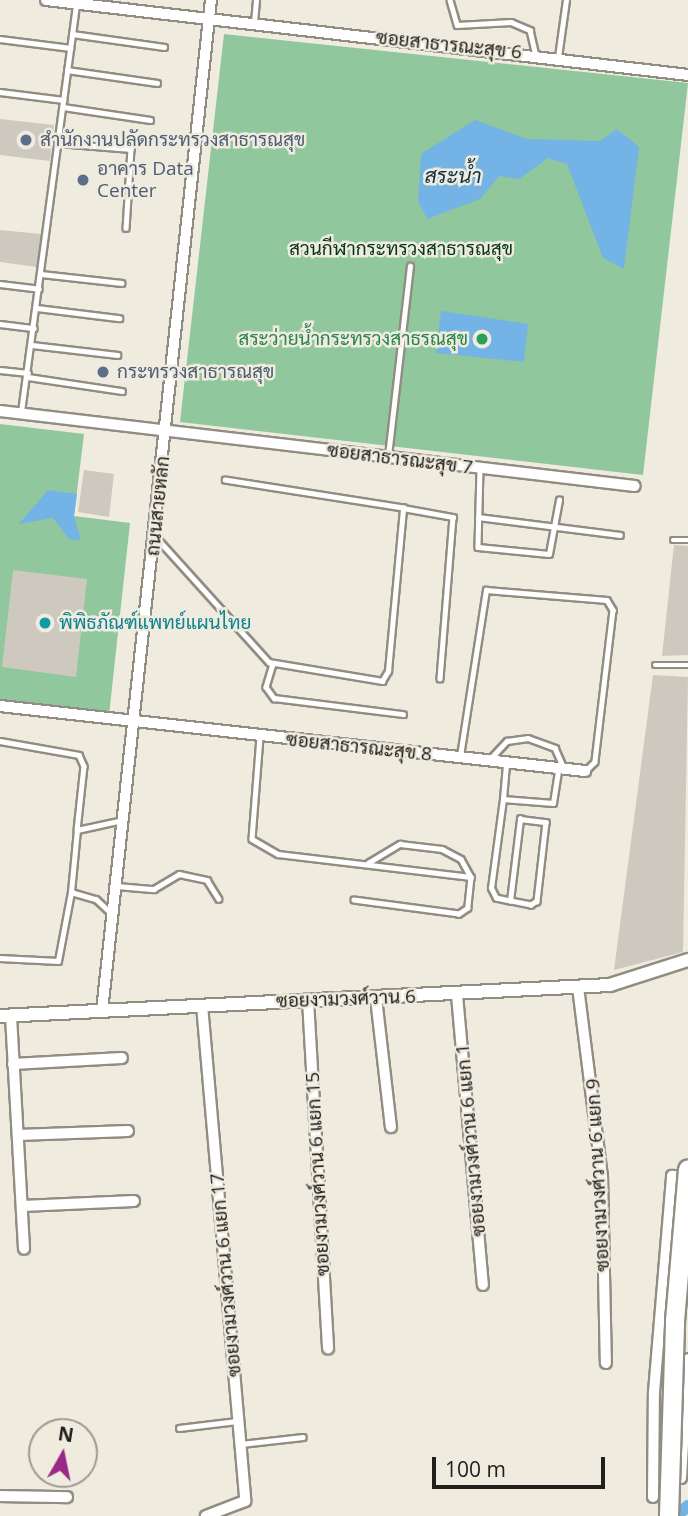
<!DOCTYPE html>
<meta charset="utf-8">
<style>
body{margin:0}
#map{position:relative;width:688px;height:1516px;overflow:hidden;background:#efebdf;font-family:"Open Sans",Sarabun,sans-serif}
div>[style]{position:absolute}
[style*='--x']{left:calc(var(--x)*1px);top:calc(var(--y)*1px);width:calc(var(--w)*1px);rotate:calc(var(--a)*1deg)}
.green>*{inset:0;background:#90c79c}
.water>*{inset:0;background:#74b3e5}
.canal>*{height:12px;margin:-6px;padding:0 6px;transform-origin:6px;border-radius:6px;background:#74b3e5}
.building>*{inset:0;background:#cdc9be}
.roads{filter:drop-shadow(2px 0 #918d83) drop-shadow(-2px 0 #918d83) drop-shadow(0 2px #918d83) drop-shadow(0 -2px #918d83)}
.service>*{height:4.5px;margin:-2.25px;padding:0 2.25px;transform-origin:2.25px;border-radius:2.25px;background:#fff}
.minor>*{height:10px;margin:-5px;padding:0 5px;transform-origin:5px;border-radius:5px;background:#fff}
.tertiary>*{height:12px;margin:-6px;padding:0 6px;transform-origin:6px;border-radius:6px;background:#fff}
.bridges{filter:drop-shadow(2px 0 #918d83) drop-shadow(-2px 0 #918d83) drop-shadow(0 2px #918d83) drop-shadow(0 -2px #918d83)}
.motorway-bridge>*{height:18px;margin:-9px;padding:0 9px;transform-origin:9px;border-radius:9px;background:#fff}
.dots>*{width:19px;height:19px;translate:-50% -50%;box-sizing:border-box;border:4px solid #efebdf;border-radius:50%}
span{translate:-50% -50%;white-space:nowrap;text-align:center;line-height:1.15;-webkit-text-stroke:5px #efebdf;paint-order:stroke}
.street-label{font-size:19px;color:#21201c}
.service-label{font-size:19px;color:#4e5e75}
.left{translate:0 -50%;text-align:left}
.park-label{font-size:19px;color:#043617}
.leisure-label{font-size:19px;color:#27864d}
.right{translate:-100% -50%;text-align:right}
.culture-label{font-size:19px;color:#0d838f}
.water-label{font-size:21px;color:#143045;font-style:italic}
.north{position:absolute;left:28px;top:1418px;width:70px;height:70px;box-sizing:border-box;background:#efebdf;border:2px solid #9d9a91;border-radius:50%;rotate:9deg;font-size:19px;font-weight:700;line-height:28px;text-align:center;color:#21201c}
.north::after{content:'';display:block;margin:auto;width:24px;height:32px;background:#9a2885;clip-path:polygon(50% 0,100% 100%,50% 72%,0 100%)}
.scale{position:absolute;left:432px;top:1457px;width:173px;height:32px;box-sizing:border-box;border:4px solid #21201c;border-top:0;padding-left:9px;font-size:21px;line-height:24px;white-space:nowrap;color:#21201c;-webkit-text-stroke:5px #efebdf;paint-order:stroke}
</style>
<div id="map">
<div class="green">
<div style="clip-path:polygon(224px 34px,688px 83px,643px 475px,180px 422px)"></div>
<div style="clip-path:polygon(0 424px,84px 434px,74px 516px,130px 523px,109px 715px,0 704px)"></div>
</div>
<div class="water">
<div style="clip-path:polygon(475px 120px,527px 139px,600px 141px,617px 129px,639px 147px,624px 269px,603px 258px,567px 164px,548px 158px,519px 179px,499px 176px,480px 199px,427px 219px,418px 201px,421px 154px)"></div>
<div style="clip-path:polygon(441px 311px,528px 324px,524px 362px,436px 353px)"></div>
<div style="clip-path:polygon(48px 490px,77px 494px,74px 516px,81px 540px,69px 539px,53px 518px,19px 524px)"></div>
</div>
<div class="canal">
<div style="--x:676;--y:1516;--w:16;--a:-40"></div>
</div>
<div class="building">
<div style="clip-path:polygon(0 119px,54px 125px,50px 161px,0 155px)"></div>
<div style="clip-path:polygon(0 230px,41px 234px,37px 267px,0 262px)"></div>
<div style="clip-path:polygon(84px 470px,114px 474px,109px 517px,78px 512px)"></div>
<div style="clip-path:polygon(674px 545px,688px 546px,688px 655px,662px 656px)"></div>
<div style="clip-path:polygon(13px 570px,87px 579px,76px 677px,2px 667px)"></div>
<div style="clip-path:polygon(653px 675px,688px 677px,683px 952px,614px 970px)"></div>
</div>
<div class="roads">
<div class="service">
<div style="--x:450;--y:0;--w:26;--a:74"></div>
<div style="--x:457;--y:25;--w:54;--a:-3.2"></div>
<div style="--x:511;--y:22;--w:21;--a:23"></div>
<div style="--x:530;--y:30;--w:26;--a:77"></div>
<div style="--x:254;--y:23;--w:23;--a:-85"></div>
<div style="--x:72;--y:34;--w:93;--a:8"></div>
<div style="--x:0;--y:39;--w:71;--a:7.3"></div>
<div style="--x:558;--y:57;--w:58;--a:-82"></div>
<div style="--x:67;--y:70;--w:91;--a:8.2"></div>
<div style="--x:0;--y:92;--w:64;--a:7.1"></div>
<div style="--x:63;--y:107;--w:88;--a:8.5"></div>
<div style="--x:58;--y:143;--w:73;--a:4.7"></div>
<div style="--x:131;--y:149;--w:79;--a:93.6"></div>
<div style="--x:41;--y:274;--w:81;--a:6.4"></div>
<div style="--x:0;--y:284;--w:39;--a:7"></div>
<div style="--x:37;--y:308;--w:83;--a:7"></div>
<div style="--x:0;--y:324;--w:34;--a:7"></div>
<div style="--x:32;--y:345;--w:86;--a:6.7"></div>
<div style="--x:0;--y:370;--w:28;--a:6"></div>
<div style="--x:28;--y:377;--w:95;--a:8.5"></div>
<div style="--x:21;--y:412;--w:412;--a:-82.3"></div>
<div style="--x:388;--y:456;--w:191;--a:-83.4"></div>
<div style="--x:480;--y:469;--w:78;--a:91.5"></div>
<div style="--x:478;--y:547;--w:71;--a:5.6"></div>
<div style="--x:549;--y:554;--w:55;--a:-79.5"></div>
<div style="--x:403;--y:508;--w:51;--a:10.2"></div>
<div style="--x:453;--y:517;--w:162;--a:94.6"></div>
<div style="--x:478;--y:517;--w:143;--a:7.2"></div>
<div style="--x:156;--y:537;--w:169;--a:47.9"></div>
<div style="--x:269;--y:662;--w:115;--a:9.5"></div>
<div style="--x:382;--y:681;--w:12;--a:-59"></div>
<div style="--x:388;--y:671;--w:164;--a:-84.7"></div>
<div style="--x:403;--y:508;--w:180;--a:-171.1"></div>
<div style="--x:673;--y:540;--w:15;--a:0"></div>
<div style="--x:273;--y:664;--w:24;--a:107"></div>
<div style="--x:266;--y:687;--w:14;--a:54"></div>
<div style="--x:274;--y:698;--w:130;--a:7.1"></div>
<div style="--x:655;--y:665;--w:33;--a:0"></div>
<div style="--x:260;--y:737;--w:102;--a:94.5"></div>
<div style="--x:252;--y:839;--w:30;--a:30"></div>
<div style="--x:278;--y:854;--w:194;--a:6.8"></div>
<div style="--x:471;--y:877;--w:31;--a:96"></div>
<div style="--x:468;--y:908;--w:11;--a:146"></div>
<div style="--x:459;--y:914;--w:106;--a:-172.4"></div>
<div style="--x:0;--y:741;--w:80;--a:10"></div>
<div style="--x:79;--y:755;--w:12;--a:66"></div>
<div style="--x:84;--y:766;--w:64;--a:96.2"></div>
<div style="--x:77;--y:830;--w:47;--a:-12.3"></div>
<div style="--x:460;--y:756;--w:168;--a:-81.1"></div>
<div style="--x:486;--y:590;--w:121;--a:4.7"></div>
<div style="--x:607;--y:600;--w:12;--a:59"></div>
<div style="--x:613;--y:610;--w:153;--a:96.8"></div>
<div style="--x:595;--y:762;--w:13;--a:135"></div>
<div style="--x:489;--y:760;--w:26;--a:-47"></div>
<div style="--x:507;--y:741;--w:21;--a:-8"></div>
<div style="--x:528;--y:738;--w:29;--a:20"></div>
<div style="--x:555;--y:748;--w:22;--a:66"></div>
<div style="--x:503;--y:799;--w:35;--a:-85"></div>
<div style="--x:368;--y:863;--w:37;--a:-31"></div>
<div style="--x:400;--y:844;--w:42;--a:6.8"></div>
<div style="--x:442;--y:849;--w:21;--a:28"></div>
<div style="--x:461;--y:859;--w:21;--a:61"></div>
<div style="--x:117;--y:886;--w:37;--a:5"></div>
<div style="--x:154;--y:889;--w:29;--a:-31"></div>
<div style="--x:179;--y:874;--w:29;--a:12"></div>
<div style="--x:207;--y:880;--w:22;--a:58"></div>
<div style="--x:71;--y:892;--w:62;--a:-84.5"></div>
<div style="--x:510;--y:901;--w:83;--a:-83"></div>
<div style="--x:520;--y:819;--w:26;--a:7"></div>
<div style="--x:546;--y:822;--w:80;--a:96.5"></div>
<div style="--x:537;--y:901;--w:7;--a:146"></div>
<div style="--x:531;--y:905;--w:21;--a:-169"></div>
<div style="--x:510;--y:901;--w:14;--a:-168"></div>
<div style="--x:496;--y:898;--w:11;--a:-117"></div>
<div style="--x:491;--y:888;--w:90;--a:-82.3"></div>
<div style="--x:503;--y:799;--w:50;--a:4.6"></div>
<div style="--x:553;--y:803;--w:33;--a:-81"></div>
<div style="--x:0;--y:958;--w:58;--a:3"></div>
<div style="--x:58;--y:961;--w:70;--a:-79.3"></div>
<div style="--x:71;--y:892;--w:26;--a:16"></div>
<div style="--x:96;--y:899;--w:22;--a:43"></div>
<div style="--x:179;--y:1428;--w:58;--a:-6.9"></div>
<div style="--x:241;--y:1444;--w:62;--a:-6.4"></div>
</div>
<div class="minor">
<div style="--x:46;--y:0;--w:646;--a:6.66"></div>
<div style="--x:0;--y:411;--w:639;--a:6.74"></div>
<div style="--x:0;--y:706;--w:589;--a:6.34"></div>
<div style="--x:578;--y:987;--w:193;--a:82.8"></div>
<div style="--x:602;--y:1178;--w:185;--a:88.8"></div>
<div style="--x:457;--y:995;--w:291;--a:84.9"></div>
<div style="--x:376;--y:998;--w:130;--a:83.4"></div>
<div style="--x:308;--y:1000;--w:349;--a:86.7"></div>
<div style="--x:202;--y:1005;--w:498;--a:85"></div>
<div style="--x:245;--y:1501;--w:42;--a:159"></div>
<div style="--x:102;--y:1011;--w:1017;--a:-83.85"></div>
<div style="--x:11;--y:1016;--w:233;--a:86.8"></div>
<div style="--x:13;--y:1064;--w:109;--a:-3.2"></div>
<div style="--x:18;--y:1135;--w:110;--a:-2.1"></div>
<div style="--x:22;--y:1206;--w:112;--a:-2.6"></div>
<div style="--x:681;--y:1478;--w:119;--a:-86.6"></div>
<div style="--x:0;--y:1496;--w:67;--a:0.9"></div>
<div style="--x:653;--y:1497;--w:105;--a:-89.5"></div>
<div style="--x:654;--y:1392;--w:217;--a:-85.2"></div>
<div style="--x:672;--y:1176;--w:16;--a:0"></div>
</div>
<div class="tertiary">
<div style="--x:0;--y:1016;--w:611;--a:-2.91"></div>
<div style="--x:610;--y:985;--w:82;--a:-17.8"></div>
</div>
</div>
<div class="bridges">
<div class="motorway-bridge">
<div style="--x:669;--y:1516;--w:195;--a:-88.2"></div>
<div style="--x:675;--y:1321;--w:152;--a:-85.1"></div>
</div>
</div>
<div class="dots">
<div style="left:26px;top:140px;background:#5c6f8a"></div>
<div style="left:83px;top:180px;background:#5c6f8a"></div>
<div style="left:482px;top:339px;background:#2e9e5b"></div>
<div style="left:103px;top:372px;background:#5c6f8a"></div>
<div style="left:45px;top:623px;background:#0f9aa8"></div>
</div>
<div class="street-label">
<span style="left:449px;top:45px;rotate:6deg">ซอยสาธารณะสุข 6</span>
<span style="left:400px;top:459px;rotate:7deg">ซอยสาธารณะสุข 7</span>
<span style="left:158px;top:506px;rotate:-84deg">ถนนสายหลัก</span>
<span style="left:359px;top:747px;rotate:6deg">ซอยสาธารณะสุข 8</span>
<span style="left:346px;top:999px;rotate:-2deg">ซอยงามวงศ์วาน 6</span>
<span style="left:471px;top:1140px;rotate:-95deg">ซอยงามวงศ์วาน 6 แยก 1</span>
<span style="left:318px;top:1174px;rotate:-93deg">ซอยงามวงศ์วาน 6 แยก 15</span>
<span style="left:598px;top:1175px;rotate:-93deg">ซอยงามวงศ์วาน 6 แยก 9</span>
<span style="left:226px;top:1275px;rotate:-95deg">ซอยงามวงศ์วาน 6 แยก 17</span>
</div>
<div class="service-label">
<span class="left" style="left:40px;top:140px">สำนักงานปลัดกระทรวงสาธารณสุข</span>
<span class="left" style="left:97px;top:180px">อาคาร Data<br>Center</span>
<span class="left" style="left:117px;top:372px">กระทรวงสาธารณสุข</span>
</div>
<div class="park-label">
<span style="left:401px;top:249px">สวนกีฬากระทรวงสาธารณสุข</span>
</div>
<div class="leisure-label">
<span class="right" style="left:468px;top:339px">สระว่ายน้ำกระทรวงสาธรณสุข</span>
</div>
<div class="culture-label">
<span class="left" style="left:59px;top:623px">พิพิธภัณฑ์แพทย์แผนไทย</span>
</div>
<div class="water-label">
<span style="left:453px;top:175px">สระน้ำ</span>
</div>
<div class="north">N</div>
<div class="scale">100 m</div>
</div>
